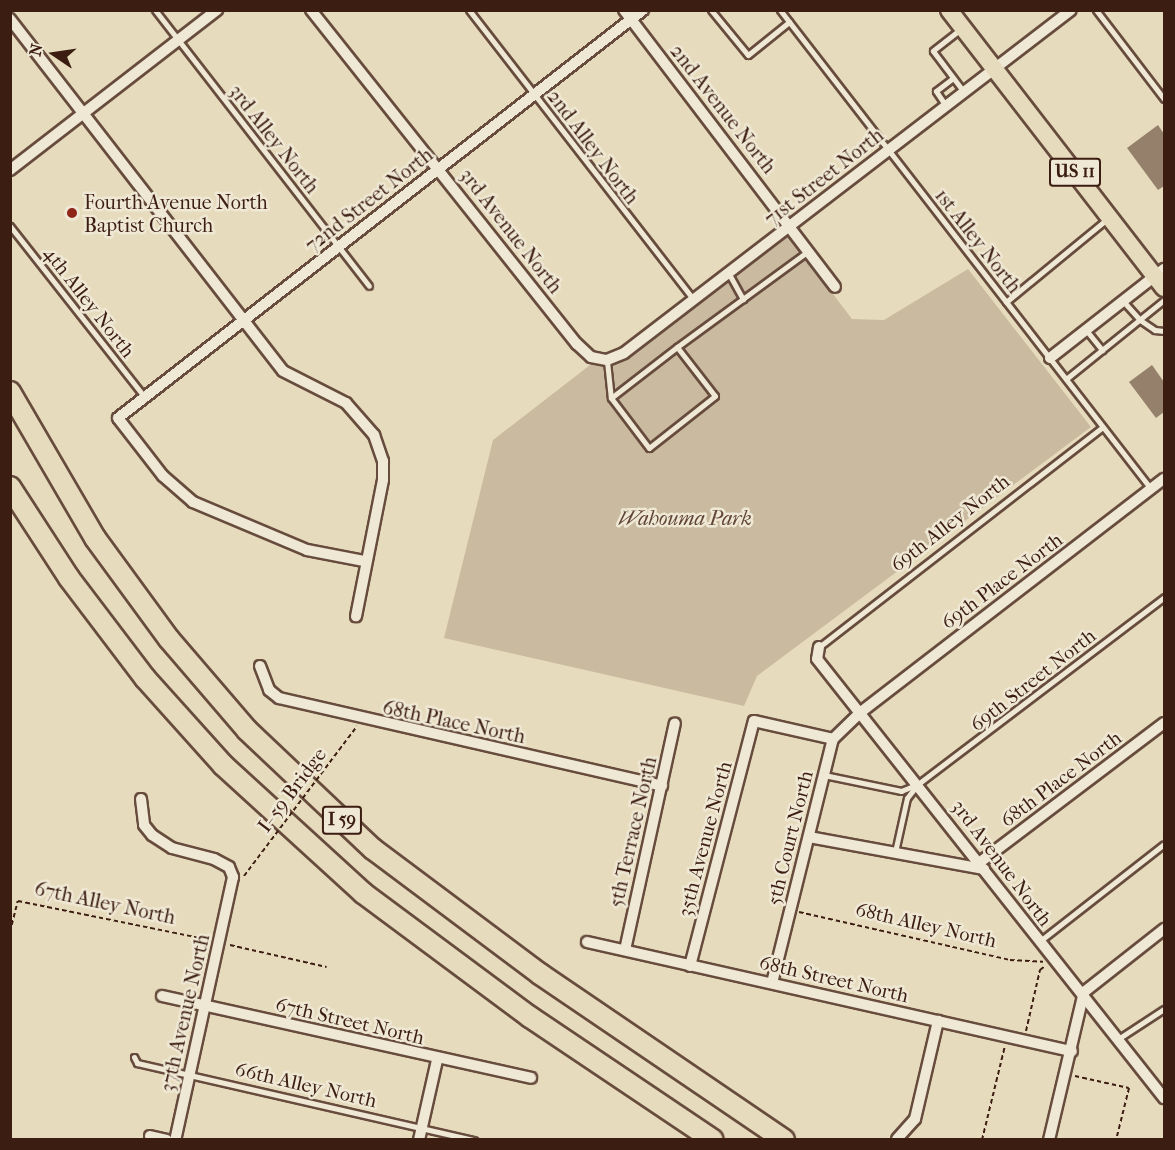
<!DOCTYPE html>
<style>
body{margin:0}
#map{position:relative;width:1175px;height:1150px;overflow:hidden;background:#e7dbbd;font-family:"IM FELL French Canon",serif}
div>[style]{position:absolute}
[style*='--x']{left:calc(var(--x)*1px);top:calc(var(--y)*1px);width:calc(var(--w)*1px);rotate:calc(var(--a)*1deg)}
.green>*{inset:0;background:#cabba0}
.building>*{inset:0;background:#95806b}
.path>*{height:2px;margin-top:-1px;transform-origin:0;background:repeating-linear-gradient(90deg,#3c1d12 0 4.5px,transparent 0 7.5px)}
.roads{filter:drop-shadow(2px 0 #674c3d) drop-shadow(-2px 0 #674c3d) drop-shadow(0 2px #674c3d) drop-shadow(0 -2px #674c3d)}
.lane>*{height:5px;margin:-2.5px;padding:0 2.5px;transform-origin:2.5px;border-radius:2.5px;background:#efe8d4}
.street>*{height:10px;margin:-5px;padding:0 5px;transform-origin:5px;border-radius:5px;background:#efe8d4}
.primary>*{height:16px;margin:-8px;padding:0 8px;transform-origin:8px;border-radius:8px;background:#e7dbbd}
.highway>*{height:20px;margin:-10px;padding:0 10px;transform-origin:10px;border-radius:10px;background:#e7dbbd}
.path-bridge>*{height:2px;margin-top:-1px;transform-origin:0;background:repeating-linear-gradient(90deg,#3c1d12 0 4.5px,transparent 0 7.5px)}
.dots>*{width:16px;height:16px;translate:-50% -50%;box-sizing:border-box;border:3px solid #efe8d4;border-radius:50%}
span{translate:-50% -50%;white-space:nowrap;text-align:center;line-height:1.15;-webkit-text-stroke:5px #efe8d4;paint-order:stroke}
.shield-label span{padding:2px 4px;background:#efe8d4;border:2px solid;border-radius:4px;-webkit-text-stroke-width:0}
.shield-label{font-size:18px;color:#3c1d12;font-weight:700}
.street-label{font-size:20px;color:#3c1d12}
.poi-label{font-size:20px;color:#3c1d12}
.left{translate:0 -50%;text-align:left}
.park-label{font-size:20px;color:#604436;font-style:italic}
.frame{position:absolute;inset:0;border:12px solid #3c1d12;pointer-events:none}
.north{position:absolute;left:24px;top:24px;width:60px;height:60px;-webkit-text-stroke:4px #efe8d4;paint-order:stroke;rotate:283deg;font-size:16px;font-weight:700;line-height:24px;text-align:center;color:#3c1d12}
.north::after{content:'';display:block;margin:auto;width:21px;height:27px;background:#3c1d12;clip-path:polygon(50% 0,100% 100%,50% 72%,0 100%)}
</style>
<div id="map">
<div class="green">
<div style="clip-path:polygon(789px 236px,852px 319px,884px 320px,968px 269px,1091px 427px,757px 676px,744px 706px,444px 638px,493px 440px,590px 365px,627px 359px)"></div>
</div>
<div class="building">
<div style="clip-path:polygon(1158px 125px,1164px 134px,1164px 186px,1158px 190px,1127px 148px)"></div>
<div style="clip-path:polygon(1152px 365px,1164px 382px,1164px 412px,1156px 418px,1129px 382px)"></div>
</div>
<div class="path">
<div style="--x:339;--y:750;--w:30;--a:-53"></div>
<div style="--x:799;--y:912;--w:216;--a:12.8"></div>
<div style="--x:1010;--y:960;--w:33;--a:3"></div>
<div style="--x:10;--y:932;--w:32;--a:-76"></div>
<div style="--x:18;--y:901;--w:195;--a:11.5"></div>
<div style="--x:230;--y:945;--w:99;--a:12.8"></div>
<div style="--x:1026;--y:1031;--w:63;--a:-77.1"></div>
<div style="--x:1040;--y:970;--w:6;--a:-39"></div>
<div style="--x:1075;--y:1076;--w:55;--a:12.5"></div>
<div style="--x:1129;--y:1088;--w:54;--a:104"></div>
<div style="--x:982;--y:1140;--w:97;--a:-76.3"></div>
</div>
<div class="roads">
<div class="lane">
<div style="--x:155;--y:10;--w:349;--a:52.2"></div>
<div style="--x:469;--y:10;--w:366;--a:52.2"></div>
<div style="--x:711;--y:10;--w:58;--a:50.6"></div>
<div style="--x:748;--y:55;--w:53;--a:-38.8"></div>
<div style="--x:780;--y:10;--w:606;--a:52.24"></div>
<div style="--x:1096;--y:10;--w:112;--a:52.6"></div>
<div style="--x:962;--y:28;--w:37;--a:142"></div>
<div style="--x:933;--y:51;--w:51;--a:52.9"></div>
<div style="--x:946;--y:106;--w:18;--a:-124"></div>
<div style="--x:936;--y:91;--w:21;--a:-37"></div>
<div style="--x:10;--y:226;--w:216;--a:51.8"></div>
<div style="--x:729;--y:274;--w:29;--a:61"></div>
<div style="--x:1123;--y:301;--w:25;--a:48"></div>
<div style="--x:1140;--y:320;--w:18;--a:34"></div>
<div style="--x:1155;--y:330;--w:9;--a:6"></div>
<div style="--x:1006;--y:302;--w:131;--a:-39.4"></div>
<div style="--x:1086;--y:330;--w:26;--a:51"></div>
<div style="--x:677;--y:347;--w:62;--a:52.2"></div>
<div style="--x:715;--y:396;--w:84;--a:141.8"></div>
<div style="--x:649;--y:448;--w:63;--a:-127.2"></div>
<div style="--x:611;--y:398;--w:83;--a:-37.7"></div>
<div style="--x:677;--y:347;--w:161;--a:-36.2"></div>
<div style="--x:607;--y:361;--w:37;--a:84"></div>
<div style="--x:1066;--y:379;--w:126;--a:-38.9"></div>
<div style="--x:819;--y:647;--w:359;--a:-37.8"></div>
<div style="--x:824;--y:775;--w:79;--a:11.7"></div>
<div style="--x:901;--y:791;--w:18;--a:-22"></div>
<div style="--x:918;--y:784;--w:309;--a:-37.2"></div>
<div style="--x:895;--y:852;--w:55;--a:-77.5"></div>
<div style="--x:907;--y:798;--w:16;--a:-52"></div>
<div style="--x:1040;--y:941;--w:157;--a:-38"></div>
<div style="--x:1118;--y:1039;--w:55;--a:-33.1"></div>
<div style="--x:134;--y:1057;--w:7;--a:63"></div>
<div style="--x:137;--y:1063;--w:346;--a:12.9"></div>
</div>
<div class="street">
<div style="--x:311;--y:10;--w:427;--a:51.5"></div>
<div style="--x:577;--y:344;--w:19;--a:43"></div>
<div style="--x:591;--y:357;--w:16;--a:11"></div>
<div style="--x:607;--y:360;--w:18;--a:-22"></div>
<div style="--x:624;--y:353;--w:563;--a:-37.5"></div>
<div style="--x:624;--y:10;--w:348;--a:52.7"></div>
<div style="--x:10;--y:19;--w:445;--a:52.2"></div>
<div style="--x:283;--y:371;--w:71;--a:26.9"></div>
<div style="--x:346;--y:403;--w:43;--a:48.8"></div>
<div style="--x:374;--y:435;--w:28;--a:71"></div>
<div style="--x:383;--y:461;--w:19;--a:90"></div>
<div style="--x:383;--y:480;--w:139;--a:101.2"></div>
<div style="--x:10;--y:170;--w:262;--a:-37.7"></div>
<div style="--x:1050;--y:358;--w:145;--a:-38"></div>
<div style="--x:364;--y:561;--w:58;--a:-169.1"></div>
<div style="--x:307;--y:550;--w:124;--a:-157.2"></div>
<div style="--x:193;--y:502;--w:40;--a:-139"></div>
<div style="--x:163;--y:476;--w:73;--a:-127.8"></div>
<div style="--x:118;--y:418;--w:665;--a:-37.85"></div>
<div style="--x:819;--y:647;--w:12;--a:99"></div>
<div style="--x:817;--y:659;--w:560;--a:51.68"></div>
<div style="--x:260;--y:666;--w:26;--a:69"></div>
<div style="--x:269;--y:690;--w:13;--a:39"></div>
<div style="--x:279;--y:698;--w:393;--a:12.9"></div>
<div style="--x:141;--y:799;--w:26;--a:83"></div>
<div style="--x:144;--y:825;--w:13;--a:51"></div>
<div style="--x:152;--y:835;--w:24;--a:33"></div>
<div style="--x:172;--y:848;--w:43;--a:14.7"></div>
<div style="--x:214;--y:859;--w:17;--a:28"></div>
<div style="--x:229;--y:867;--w:11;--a:68"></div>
<div style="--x:233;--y:877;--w:269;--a:102.4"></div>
<div style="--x:809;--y:837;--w:178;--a:10.4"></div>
<div style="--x:979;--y:863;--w:232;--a:-37.1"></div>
<div style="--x:587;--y:942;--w:497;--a:12.7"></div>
<div style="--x:625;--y:950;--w:232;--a:-77.6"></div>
<div style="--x:690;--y:966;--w:253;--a:-75.4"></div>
<div style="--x:754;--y:721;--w:81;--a:12.8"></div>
<div style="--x:772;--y:983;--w:252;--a:-76"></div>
<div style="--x:833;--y:739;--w:39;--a:-44"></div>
<div style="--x:861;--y:712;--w:382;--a:-37.6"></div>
<div style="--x:162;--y:996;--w:378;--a:12.5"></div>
<div style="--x:150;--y:1136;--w:17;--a:13"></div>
<div style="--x:897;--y:1139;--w:27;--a:-48"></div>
<div style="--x:915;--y:1119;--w:101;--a:-76.8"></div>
<div style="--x:419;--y:1140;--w:82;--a:-77.3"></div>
<div style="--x:1049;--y:1140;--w:152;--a:-76.7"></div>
<div style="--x:1084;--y:992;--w:102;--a:-38.2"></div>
</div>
<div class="primary">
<div style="--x:949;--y:10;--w:351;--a:52.3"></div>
</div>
<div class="highway">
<div style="--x:10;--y:392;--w:169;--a:59.8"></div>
<div style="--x:95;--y:538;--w:125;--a:53.8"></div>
<div style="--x:169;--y:639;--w:120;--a:49.4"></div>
<div style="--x:247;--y:730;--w:173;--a:43.4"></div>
<div style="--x:373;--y:849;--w:209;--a:36.8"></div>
<div style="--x:540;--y:974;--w:295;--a:34.2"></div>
<div style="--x:10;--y:487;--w:108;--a:57"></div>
<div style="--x:69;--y:578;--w:126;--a:52.8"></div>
<div style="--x:145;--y:678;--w:117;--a:48.1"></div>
<div style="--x:223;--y:765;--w:190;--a:42.4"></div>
<div style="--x:363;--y:893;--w:208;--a:36.6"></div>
<div style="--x:530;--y:1017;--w:220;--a:33.9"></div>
</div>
</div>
<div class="path-bridge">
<div style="--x:244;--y:876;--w:158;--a:-53"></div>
</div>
<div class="dots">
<div style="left:72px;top:213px;background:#8f2418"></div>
</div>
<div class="shield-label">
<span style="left:1075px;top:172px">US 11</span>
<span style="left:342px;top:820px">I 59</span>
</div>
<div class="street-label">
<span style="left:723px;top:109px;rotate:52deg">2nd Avenue North</span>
<span style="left:274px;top:139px;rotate:52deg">3rd Alley North</span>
<span style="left:593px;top:147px;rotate:53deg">2nd Alley North</span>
<span style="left:824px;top:177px;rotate:-38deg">71st Street North</span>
<span style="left:369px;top:200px;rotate:-38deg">72nd Street North</span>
<span style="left:511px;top:231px;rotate:52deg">3rd Avenue North</span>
<span style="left:978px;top:241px;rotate:52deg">1st Alley North</span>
<span style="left:89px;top:302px;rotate:52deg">4th Alley North</span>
<span style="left:950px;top:523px;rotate:-38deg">69th Alley North</span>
<span style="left:1002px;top:581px;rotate:-37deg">69th Place North</span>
<span style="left:1033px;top:680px;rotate:-38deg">69th Street North</span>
<span style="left:454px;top:722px;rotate:12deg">68th Place North</span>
<span style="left:1061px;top:779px;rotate:-37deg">68th Place North</span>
<span style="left:292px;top:790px;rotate:-53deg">I- 59 Bridge</span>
<span style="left:633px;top:832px;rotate:-77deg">5th Terrace North</span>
<span style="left:790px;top:838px;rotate:-76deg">5th Court North</span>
<span style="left:705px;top:839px;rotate:-75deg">35th Avenue North</span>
<span style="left:1002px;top:863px;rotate:53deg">3rd Avenue North</span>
<span style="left:105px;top:903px;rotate:12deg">67th Alley North</span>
<span style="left:926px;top:925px;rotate:13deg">68th Alley North</span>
<span style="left:834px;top:979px;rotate:13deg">68th Street North</span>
<span style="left:185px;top:1013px;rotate:-77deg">37th Avenue North</span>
<span style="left:350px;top:1021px;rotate:13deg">67th Street North</span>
<span style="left:306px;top:1085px;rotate:13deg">66th Alley North</span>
</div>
<div class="poi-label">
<span class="left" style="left:84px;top:214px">Fourth Avenue North<br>Baptist Church</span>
</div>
<div class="park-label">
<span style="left:685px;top:518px">Wahouma Park</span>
</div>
<div class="frame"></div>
<div class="north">N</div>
</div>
